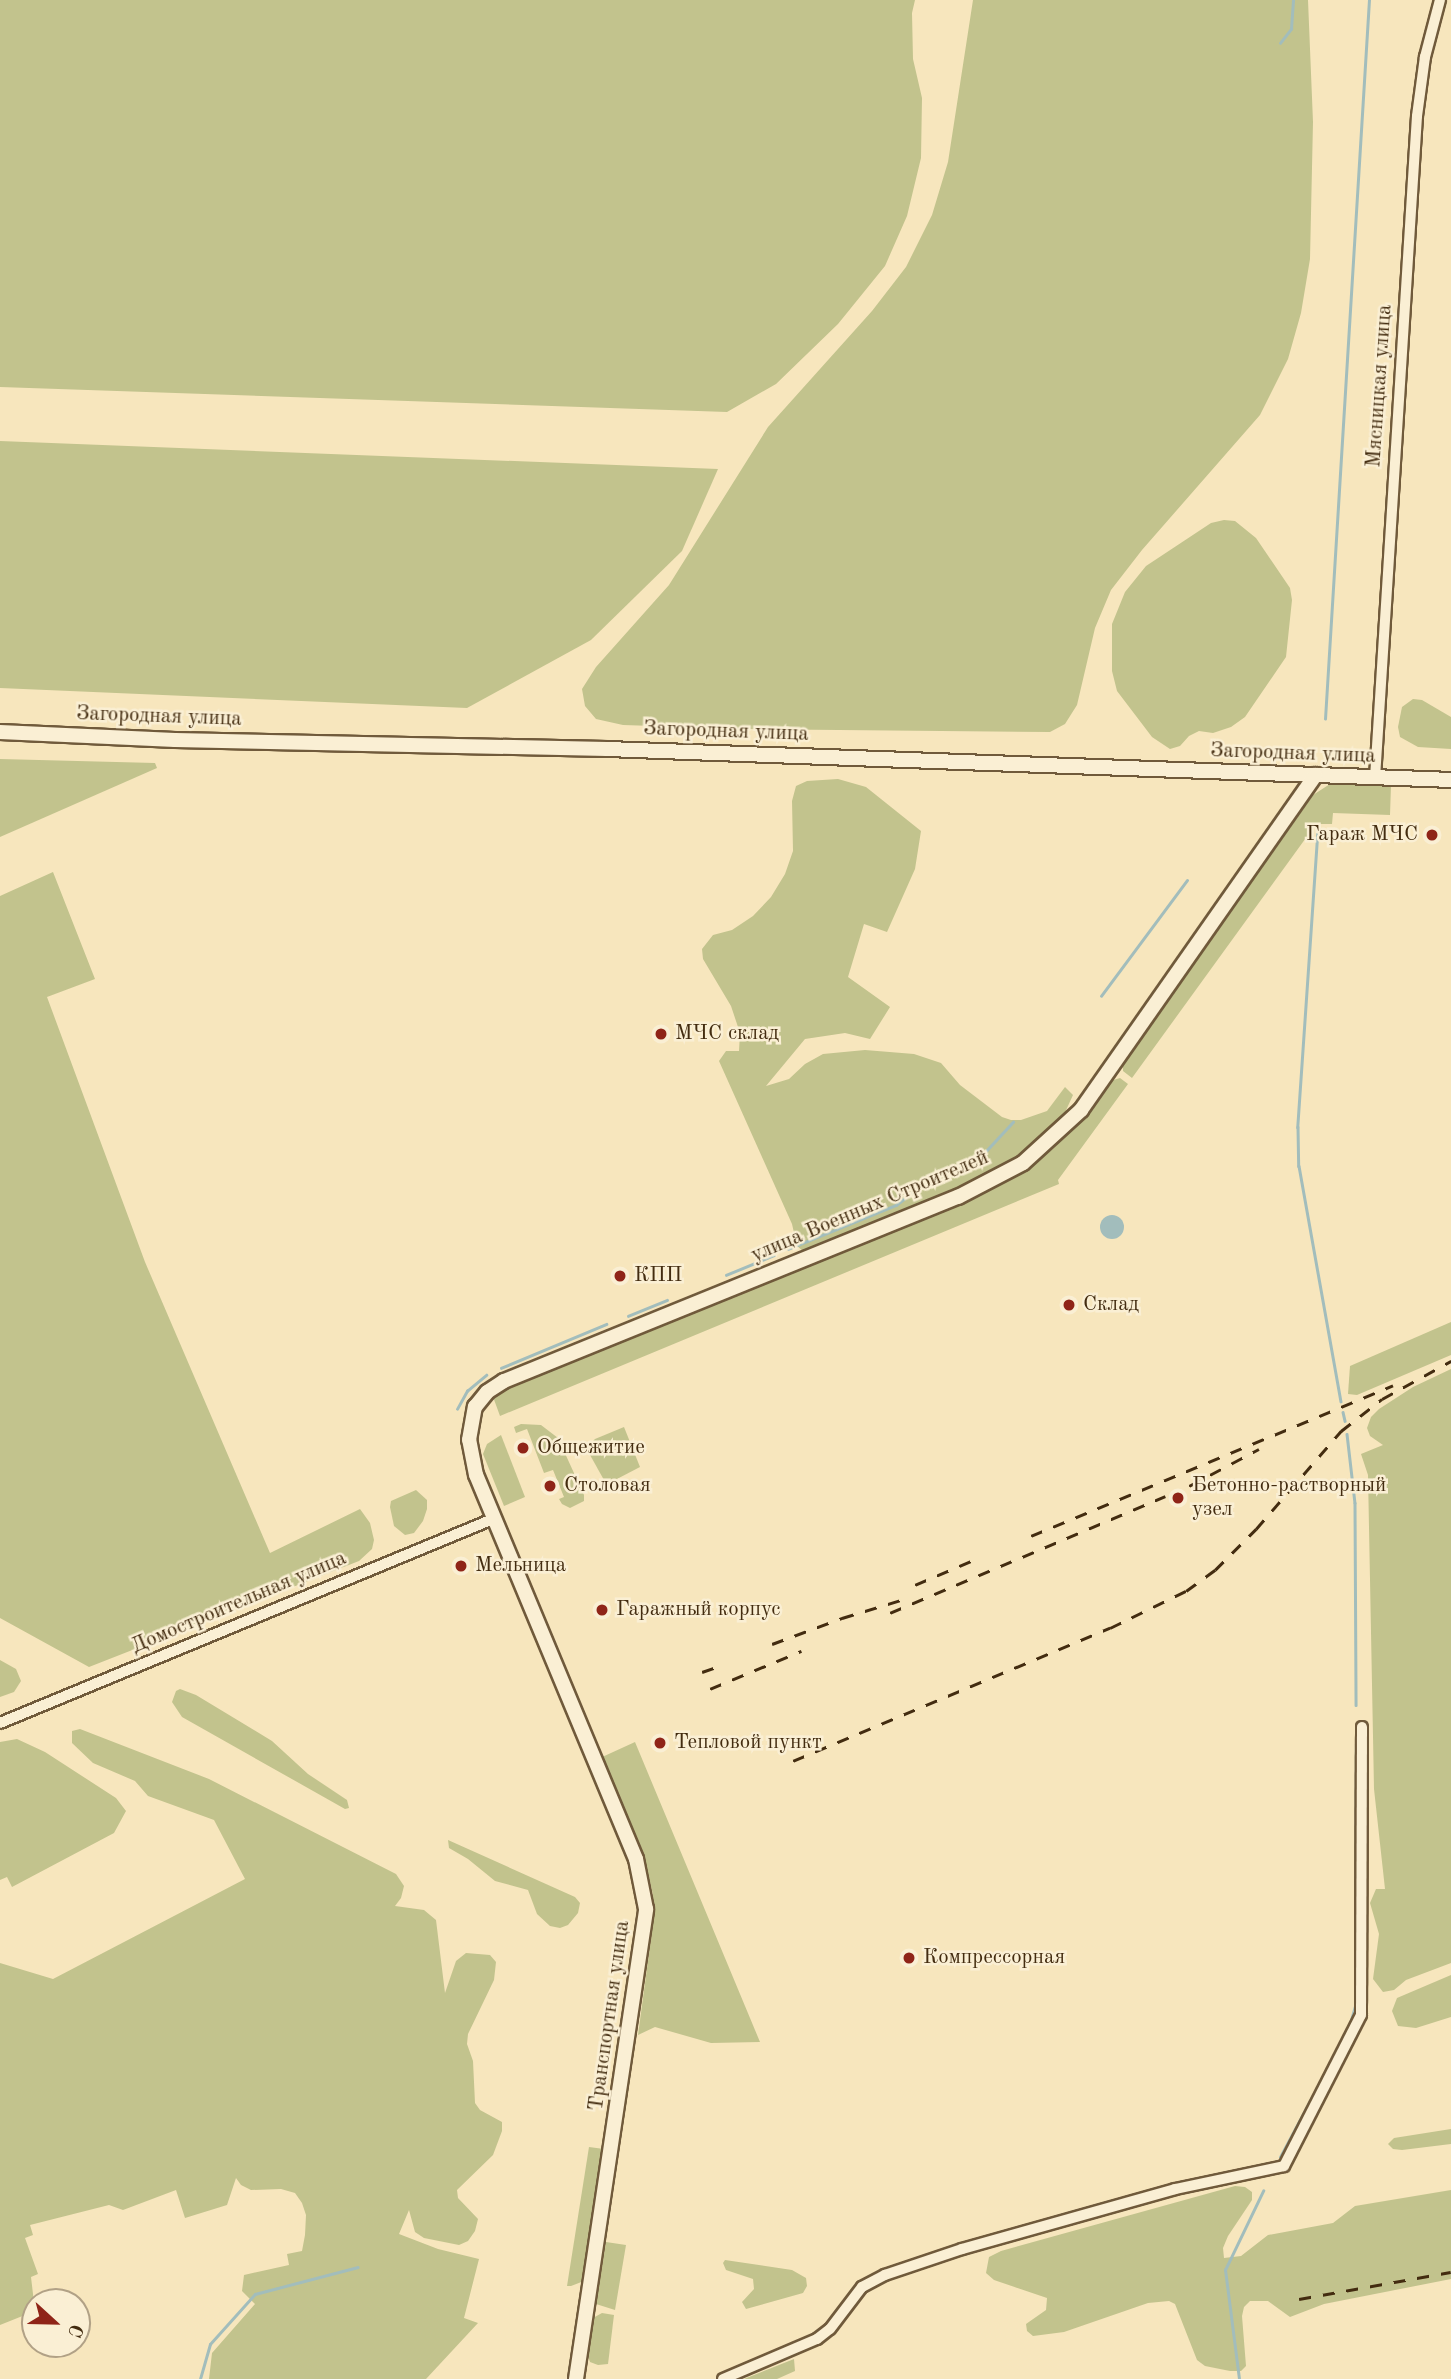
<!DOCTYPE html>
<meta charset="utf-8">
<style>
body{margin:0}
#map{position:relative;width:1451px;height:2379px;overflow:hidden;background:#f7e6bd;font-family:"Old Standard TT",serif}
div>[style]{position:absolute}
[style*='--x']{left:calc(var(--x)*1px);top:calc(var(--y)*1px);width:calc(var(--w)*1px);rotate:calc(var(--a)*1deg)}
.green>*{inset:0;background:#c2c38d}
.water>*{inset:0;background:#a2bdbc}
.round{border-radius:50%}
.stream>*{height:2.5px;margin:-1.25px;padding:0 1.25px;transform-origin:1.25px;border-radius:1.25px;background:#a2bdbc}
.roads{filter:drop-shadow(2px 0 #705a3b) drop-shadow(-2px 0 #705a3b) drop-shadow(0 2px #705a3b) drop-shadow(0 -2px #705a3b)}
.minor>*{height:10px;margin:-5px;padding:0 5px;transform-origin:5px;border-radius:5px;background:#faefd4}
.tertiary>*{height:14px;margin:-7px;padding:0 7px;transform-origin:7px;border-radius:7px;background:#faefd4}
.rail>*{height:2.5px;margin-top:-1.25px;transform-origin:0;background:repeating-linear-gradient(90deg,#432c10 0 12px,transparent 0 24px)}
.dots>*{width:19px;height:19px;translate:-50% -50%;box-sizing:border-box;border:4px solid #faefd4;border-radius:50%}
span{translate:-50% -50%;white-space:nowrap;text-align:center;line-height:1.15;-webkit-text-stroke:5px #faefd4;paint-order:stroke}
.street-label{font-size:21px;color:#432c10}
.poi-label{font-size:21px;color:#432c10}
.right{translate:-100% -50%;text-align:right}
.left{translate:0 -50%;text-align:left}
.north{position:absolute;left:21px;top:2288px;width:70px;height:70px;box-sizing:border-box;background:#faefd4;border:2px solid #b1a186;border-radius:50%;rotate:112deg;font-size:19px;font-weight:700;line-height:28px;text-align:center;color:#432c10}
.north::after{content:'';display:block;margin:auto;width:24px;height:32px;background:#8f2418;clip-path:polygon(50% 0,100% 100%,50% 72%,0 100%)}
</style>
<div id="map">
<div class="green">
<div style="clip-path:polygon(0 0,915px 0,912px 13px,913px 59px,922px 98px,921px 158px,907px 216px,885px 266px,838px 324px,776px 384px,727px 412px,0 387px)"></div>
<div style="clip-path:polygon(973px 0,1308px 0,1313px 122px,1310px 259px,1301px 313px,1288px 359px,1260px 415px,1142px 550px,1111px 590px,1095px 628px,1077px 705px,1065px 724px,1050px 732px,746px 729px,623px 725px,596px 719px,585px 706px,582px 689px,596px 667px,669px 585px,768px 427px,872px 311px,906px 267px,932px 215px,948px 162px)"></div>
<div style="clip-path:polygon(0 441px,718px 469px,682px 551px,591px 640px,467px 708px,0 688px)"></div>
<div style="clip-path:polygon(1224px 520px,1235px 521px,1256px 538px,1290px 588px,1292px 600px,1286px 657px,1245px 717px,1231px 727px,1213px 733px,1199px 731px,1189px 736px,1180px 746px,1170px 749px,1152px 737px,1117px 691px,1112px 671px,1112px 624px,1125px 592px,1146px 566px,1211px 523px)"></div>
<div style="clip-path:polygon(1413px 699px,1422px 700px,1451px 717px,1451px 749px,1418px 747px,1400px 737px,1398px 727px,1402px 707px)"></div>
<div style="clip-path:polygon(0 759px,155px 763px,157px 768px,0 837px)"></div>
<div style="clip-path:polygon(838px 779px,866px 787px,921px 831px,915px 869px,887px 932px,864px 924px,848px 977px,890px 1007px,870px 1039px,845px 1033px,805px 1039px,766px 1086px,789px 1079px,805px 1064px,823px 1054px,865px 1050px,914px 1054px,941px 1063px,960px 1085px,1002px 1117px,1011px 1120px,1021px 1120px,1047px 1111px,1065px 1087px,1073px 1095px,1062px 1119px,1016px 1157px,945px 1194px,803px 1251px,797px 1246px,792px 1224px,719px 1061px,726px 1051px,739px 1051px,740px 1033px,731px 1006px,703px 959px,702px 949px,713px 935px,732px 930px,753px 916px,771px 897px,785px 874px,793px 851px,792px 801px,796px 786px,807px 781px)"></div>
<div style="clip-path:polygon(1330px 784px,1391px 785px,1390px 815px,1333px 813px,1332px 824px,1316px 824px,1132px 1078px,1123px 1071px,1123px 1063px,1313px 795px)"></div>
<div style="clip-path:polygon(53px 872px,95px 979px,47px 997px,145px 1262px,270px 1553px,360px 1509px,370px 1523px,374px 1540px,372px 1549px,359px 1561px,89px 1667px,0 1618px,0 896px)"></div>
<div style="clip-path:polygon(1120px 1078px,1128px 1084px,1058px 1180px,1059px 1184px,500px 1416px,492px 1394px,504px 1386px,998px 1185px,1028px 1168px,1054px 1148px,1110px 1081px)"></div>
<div style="clip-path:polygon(1451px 1322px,1451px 1355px,1357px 1395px,1348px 1394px,1350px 1366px)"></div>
<div style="clip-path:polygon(1451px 1369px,1451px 1963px,1406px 1980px,1394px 1990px,1383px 1992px,1373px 1979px,1379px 1934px,1370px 1903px,1376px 1889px,1385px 1889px,1374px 1789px,1368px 1475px,1361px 1454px,1383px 1445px,1370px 1436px,1367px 1428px,1371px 1417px,1379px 1409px,1413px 1387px)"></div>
<div style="clip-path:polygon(521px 1424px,541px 1425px,558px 1438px,584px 1495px,584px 1501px,570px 1508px,562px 1504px,559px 1499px,564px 1497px,553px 1470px,544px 1473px,527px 1429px,516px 1433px,514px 1427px)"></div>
<div style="clip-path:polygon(624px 1427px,640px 1467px,615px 1480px,604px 1480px,590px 1455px,590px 1444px,595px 1439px)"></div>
<div style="clip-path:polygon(501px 1435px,525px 1497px,504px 1506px,483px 1454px,487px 1444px)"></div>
<div style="clip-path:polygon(416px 1490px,427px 1500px,427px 1509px,423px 1521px,414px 1533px,405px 1535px,394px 1526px,390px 1507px,391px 1501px)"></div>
<div style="clip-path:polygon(0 1660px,16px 1669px,21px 1681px,14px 1692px,0 1697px)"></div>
<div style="clip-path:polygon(180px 1689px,196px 1695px,272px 1741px,308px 1774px,347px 1800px,349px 1808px,345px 1809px,182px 1717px,172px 1702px,176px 1691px)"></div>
<div style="clip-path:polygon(80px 1729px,209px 1779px,396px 1874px,404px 1886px,401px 1898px,395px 1906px,424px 1910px,436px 1920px,445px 1993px,456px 1961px,466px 1953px,490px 1955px,496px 1962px,494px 1980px,468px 2034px,467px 2044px,473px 2061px,475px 2103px,480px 2110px,502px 2122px,502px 2131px,493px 2155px,457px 2190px,458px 2198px,478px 2219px,475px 2231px,468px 2241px,459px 2245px,424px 2238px,415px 2232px,409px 2210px,399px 2234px,438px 2249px,479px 2259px,464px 2318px,478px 2323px,426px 2379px,209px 2379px,212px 2353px,255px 2304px,242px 2291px,244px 2275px,289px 2265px,287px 2254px,302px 2251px,305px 2235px,306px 2215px,302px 2203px,295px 2193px,281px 2189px,251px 2190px,241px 2185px,236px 2178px,227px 2205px,185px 2218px,176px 2190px,123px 2210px,109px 2205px,30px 2225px,33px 2235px,25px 2238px,38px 2274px,31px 2277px,35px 2311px,0 2325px,0 1963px,53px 1979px,245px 1879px,214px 1820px,148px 1796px,135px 1781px,93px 1763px,72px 1743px,72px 1731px)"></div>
<div style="clip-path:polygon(17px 1739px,45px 1752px,116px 1798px,126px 1811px,114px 1833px,12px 1887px,7px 1877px,0 1880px,0 1742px)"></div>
<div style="clip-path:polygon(635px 1742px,760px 2042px,711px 2043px,655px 2027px,638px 2035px,653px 1924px,653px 1895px,647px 1869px,600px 1758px)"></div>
<div style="clip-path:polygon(448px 1840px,575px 1897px,580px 1903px,578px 1913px,568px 1925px,560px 1928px,550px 1926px,537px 1914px,528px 1890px,495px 1881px,468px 1859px,449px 1848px)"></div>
<div style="clip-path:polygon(1451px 1975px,1451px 2017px,1416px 2028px,1398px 2026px,1392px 2011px,1397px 1998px)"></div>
<div style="clip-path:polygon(1451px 2129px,1451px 2144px,1402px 2150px,1393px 2149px,1388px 2144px,1394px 2138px)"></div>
<div style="clip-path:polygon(589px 2147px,604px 2149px,584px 2281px,571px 2286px,567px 2286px)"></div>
<div style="clip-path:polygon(1235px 2186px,1245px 2187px,1252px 2192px,1252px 2200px,1228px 2236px,1223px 2248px,1224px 2258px,1241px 2256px,1268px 2235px,1333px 2223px,1355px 2206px,1451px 2190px,1451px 2279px,1324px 2304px,1290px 2317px,1268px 2301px,1250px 2301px,1244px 2307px,1242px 2316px,1246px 2366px,1241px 2371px,1230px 2371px,1205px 2366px,1197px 2360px,1175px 2304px,1169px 2301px,1148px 2303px,1064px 2332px,1033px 2336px,1027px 2331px,1026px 2324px,1046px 2310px,1047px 2298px,994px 2280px,986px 2273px,989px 2257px,1001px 2251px)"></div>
<div style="clip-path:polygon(606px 2242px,626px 2245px,615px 2310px,596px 2304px)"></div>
<div style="clip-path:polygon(725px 2260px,792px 2270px,806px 2278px,807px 2286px,803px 2293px,746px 2309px,742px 2302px,754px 2289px,753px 2279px,726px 2270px,723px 2263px)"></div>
<div style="clip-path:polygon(602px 2313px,614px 2315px,608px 2364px,598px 2365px,590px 2362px,588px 2356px,593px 2318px)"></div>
<div style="clip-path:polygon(794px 2359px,795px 2371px,777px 2379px,744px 2379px)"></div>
</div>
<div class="water">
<div class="round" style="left:1100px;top:1215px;width:24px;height:24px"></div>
</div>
<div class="stream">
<div style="--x:1280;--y:43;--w:18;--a:-52"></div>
<div style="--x:1291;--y:29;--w:29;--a:-86"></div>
<div style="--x:1325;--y:719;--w:720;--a:-86.5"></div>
<div style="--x:1318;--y:830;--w:298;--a:93.9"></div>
<div style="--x:1298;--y:1127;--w:39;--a:89"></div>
<div style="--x:1299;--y:1166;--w:239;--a:79.9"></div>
<div style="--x:1101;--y:996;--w:144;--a:-53.4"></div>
<div style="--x:788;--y:1249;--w:117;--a:-22.2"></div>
<div style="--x:896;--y:1205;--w:31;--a:-38"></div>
<div style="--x:920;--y:1186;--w:73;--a:-27.6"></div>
<div style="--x:985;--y:1152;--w:41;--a:-47"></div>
<div style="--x:726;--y:1275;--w:52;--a:-22.6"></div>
<div style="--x:628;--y:1316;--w:42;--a:-22.3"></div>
<div style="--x:501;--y:1368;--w:114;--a:-22.7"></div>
<div style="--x:457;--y:1409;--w:21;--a:-61"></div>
<div style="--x:467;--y:1391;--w:25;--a:-40"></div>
<div style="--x:1343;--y:1412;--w:9;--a:77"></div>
<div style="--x:1347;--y:1434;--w:69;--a:83.4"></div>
<div style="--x:1355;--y:1503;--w:202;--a:89.7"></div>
<div style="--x:1349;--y:2027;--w:22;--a:-74"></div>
<div style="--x:1355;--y:2006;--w:262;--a:-89.8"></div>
<div style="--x:1280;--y:2157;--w:134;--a:-61.9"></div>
<div style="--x:200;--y:2379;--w:36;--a:-74"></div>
<div style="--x:210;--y:2344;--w:67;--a:-48"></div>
<div style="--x:255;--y:2294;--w:106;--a:-14.7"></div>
<div style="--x:1239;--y:2379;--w:110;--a:-97.3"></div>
<div style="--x:1225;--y:2270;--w:88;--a:-64.3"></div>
</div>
<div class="roads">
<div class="minor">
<div style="--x:1375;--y:778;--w:663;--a:-86.37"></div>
<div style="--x:1417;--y:116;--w:60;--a:-82.3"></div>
<div style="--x:1425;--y:57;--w:59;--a:-75.3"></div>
<div style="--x:0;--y:1723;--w:534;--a:-22.48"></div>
<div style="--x:723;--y:2379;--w:102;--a:-23.1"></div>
<div style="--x:817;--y:2339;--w:16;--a:-38"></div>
<div style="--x:830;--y:2329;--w:53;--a:-52.7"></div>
<div style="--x:862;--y:2287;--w:26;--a:-28"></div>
<div style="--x:885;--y:2275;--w:81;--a:-18.7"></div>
<div style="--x:962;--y:2249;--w:221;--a:-15.7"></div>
<div style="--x:1175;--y:2189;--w:111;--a:-11.9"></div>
<div style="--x:1284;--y:2166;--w:169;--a:-63"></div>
<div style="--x:1361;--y:2015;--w:288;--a:-89.8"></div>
</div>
<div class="tertiary">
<div style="--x:0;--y:732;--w:175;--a:2.6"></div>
<div style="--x:175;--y:740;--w:432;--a:1.2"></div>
<div style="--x:607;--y:749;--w:845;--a:2.1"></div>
<div style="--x:576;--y:2379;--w:475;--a:-81.5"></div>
<div style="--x:646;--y:1909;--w:51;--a:-101.3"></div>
<div style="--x:636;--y:1859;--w:416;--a:-112.6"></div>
<div style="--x:476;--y:1475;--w:36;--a:-101"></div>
<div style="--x:469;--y:1440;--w:34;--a:-80"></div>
<div style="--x:475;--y:1407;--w:19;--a:-51"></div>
<div style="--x:487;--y:1392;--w:20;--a:-33"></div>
<div style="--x:504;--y:1381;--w:490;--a:-22.1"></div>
<div style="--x:958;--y:1197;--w:73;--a:-27.6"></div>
<div style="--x:1023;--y:1163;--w:79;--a:-42.4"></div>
<div style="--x:1081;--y:1110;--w:409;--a:-55"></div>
</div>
</div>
<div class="rail">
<div style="--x:1189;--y:1486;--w:79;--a:-27.9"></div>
<div style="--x:1031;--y:1536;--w:392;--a:-22.6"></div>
<div style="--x:915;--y:1585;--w:69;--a:-23.2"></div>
<div style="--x:890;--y:1613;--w:299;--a:-23"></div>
<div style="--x:772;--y:1644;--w:75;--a:-20.4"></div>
<div style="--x:842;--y:1618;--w:62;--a:-17"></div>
<div style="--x:702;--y:1672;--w:21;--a:-19"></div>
<div style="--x:710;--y:1689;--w:99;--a:-22.7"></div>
<div style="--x:793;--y:1761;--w:344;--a:-22.8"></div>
<div style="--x:1110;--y:1628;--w:85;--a:-26"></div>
<div style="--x:1186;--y:1591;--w:36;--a:-36"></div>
<div style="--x:1215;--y:1570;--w:58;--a:-45"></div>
<div style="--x:1256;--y:1529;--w:130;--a:-49.1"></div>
<div style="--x:1341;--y:1431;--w:52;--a:-38"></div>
<div style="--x:1382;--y:1399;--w:79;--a:-28.8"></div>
<div style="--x:1299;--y:2299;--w:154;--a:-10.1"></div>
</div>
<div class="dots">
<div style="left:1432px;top:835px;background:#8f2418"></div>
<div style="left:661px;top:1034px;background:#8f2418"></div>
<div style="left:620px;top:1276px;background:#8f2418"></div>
<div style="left:1069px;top:1305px;background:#8f2418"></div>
<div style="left:523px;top:1448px;background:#8f2418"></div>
<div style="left:550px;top:1486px;background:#8f2418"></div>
<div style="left:1178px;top:1498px;background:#8f2418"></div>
<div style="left:461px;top:1566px;background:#8f2418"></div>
<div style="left:602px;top:1610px;background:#8f2418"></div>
<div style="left:660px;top:1743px;background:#8f2418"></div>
<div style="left:909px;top:1958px;background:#8f2418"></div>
</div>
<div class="street-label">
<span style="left:1380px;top:386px;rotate:-86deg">Мясницкая улица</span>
<span style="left:159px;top:717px;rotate:2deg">Загородная улица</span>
<span style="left:726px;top:732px;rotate:2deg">Загородная улица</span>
<span style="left:1293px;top:754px;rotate:2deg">Загородная улица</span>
<span style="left:870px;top:1207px;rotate:-23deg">улица Военных Строителей</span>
<span style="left:239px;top:1603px;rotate:-23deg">Домостроительная улица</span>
<span style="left:610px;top:2016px;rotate:-82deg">Транспортная улица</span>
</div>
<div class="poi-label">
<span class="right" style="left:1418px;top:835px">Гараж МЧС</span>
<span class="left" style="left:675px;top:1034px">МЧС склад</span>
<span class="left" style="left:634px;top:1276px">КПП</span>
<span class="left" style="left:1083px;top:1305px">Склад</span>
<span class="left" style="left:537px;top:1448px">Общежитие</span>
<span class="left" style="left:564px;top:1486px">Столовая</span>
<span class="left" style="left:1192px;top:1498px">Бетонно-растворный<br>узел</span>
<span class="left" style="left:475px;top:1566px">Мельница</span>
<span class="left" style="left:616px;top:1610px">Гаражный корпус</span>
<span class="left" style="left:674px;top:1743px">Тепловой пункт</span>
<span class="left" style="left:923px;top:1958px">Компрессорная</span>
</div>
<div class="north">С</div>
</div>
